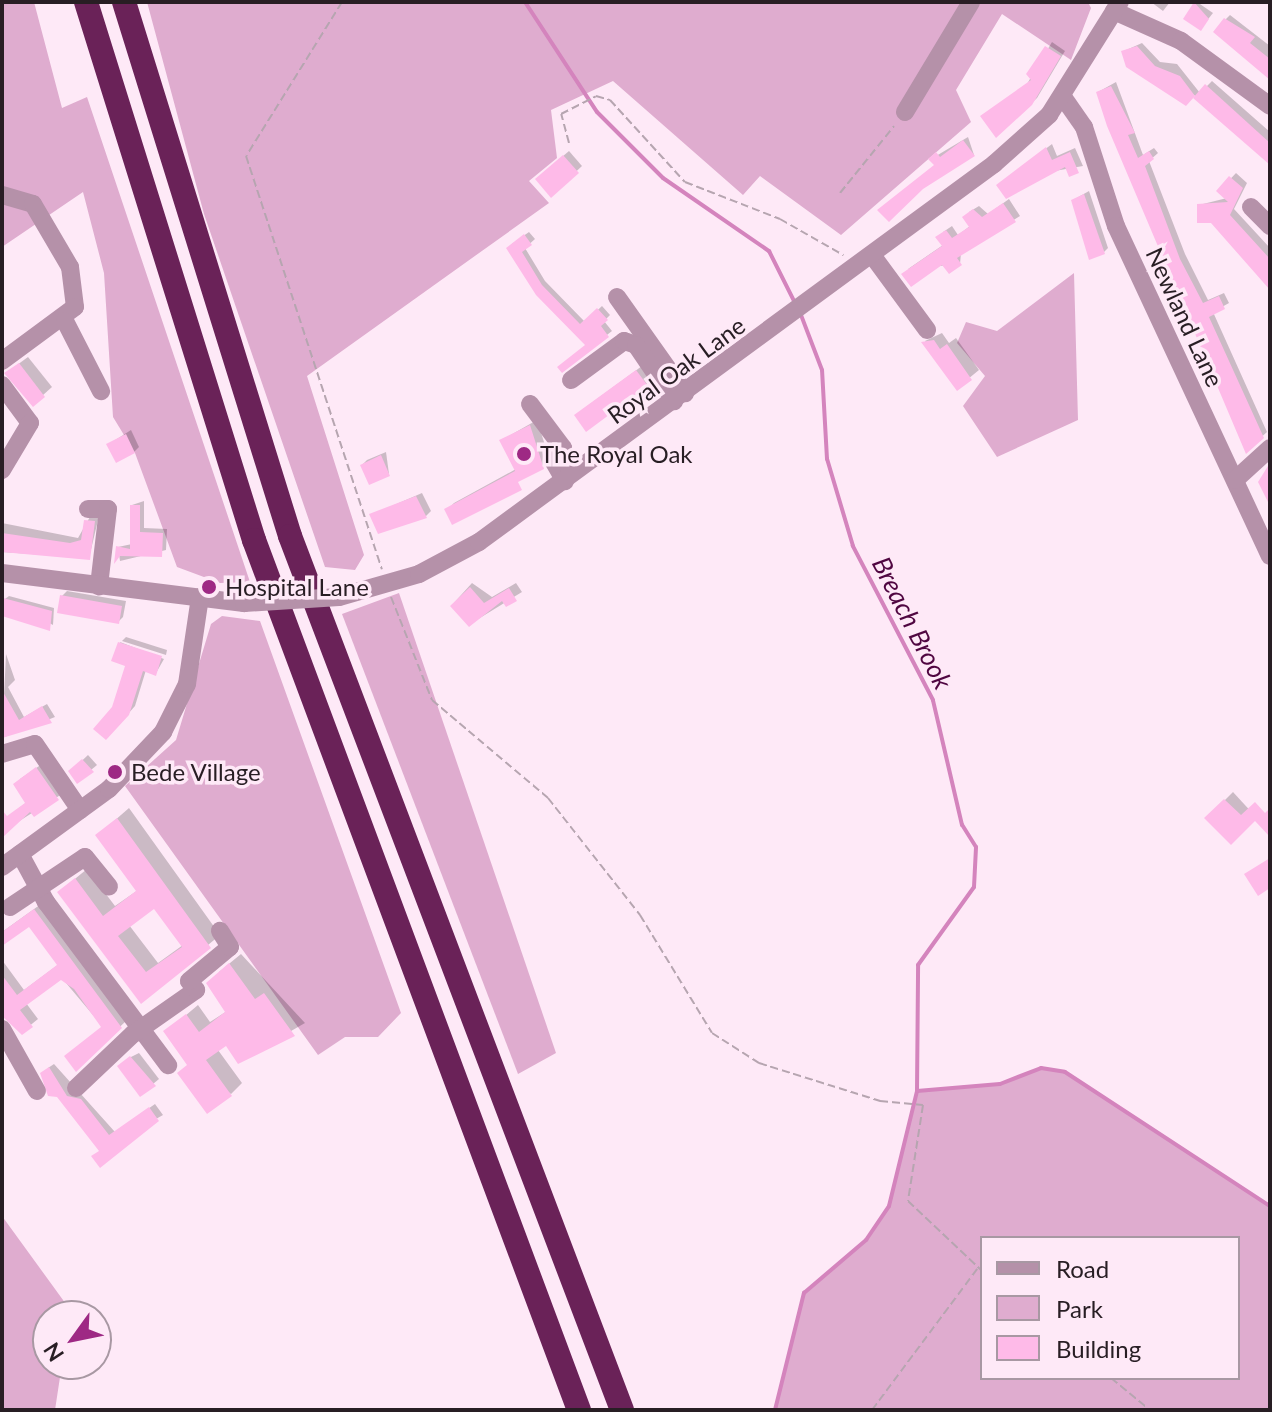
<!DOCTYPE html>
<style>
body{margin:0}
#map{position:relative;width:1272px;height:1412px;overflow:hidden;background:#fee9f7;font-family:Lato,sans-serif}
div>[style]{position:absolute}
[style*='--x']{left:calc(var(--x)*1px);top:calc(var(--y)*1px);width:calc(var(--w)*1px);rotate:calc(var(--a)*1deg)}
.green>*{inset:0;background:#dfaccf}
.shadow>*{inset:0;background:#0003}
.stream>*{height:4px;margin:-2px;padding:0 2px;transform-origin:2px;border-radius:2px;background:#d484bd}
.building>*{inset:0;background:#febae8}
.path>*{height:2px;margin-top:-1px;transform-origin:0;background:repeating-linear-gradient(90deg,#b6a5b0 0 8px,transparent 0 12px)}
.minor>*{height:18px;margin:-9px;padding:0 9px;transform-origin:9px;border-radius:9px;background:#b591a9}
.highway>*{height:24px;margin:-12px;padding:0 12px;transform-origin:12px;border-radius:12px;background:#6a2258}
.minor-bridge>*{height:18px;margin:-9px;padding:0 9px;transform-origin:9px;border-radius:9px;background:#b591a9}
.dots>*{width:22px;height:22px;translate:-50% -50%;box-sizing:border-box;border:4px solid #fee9f7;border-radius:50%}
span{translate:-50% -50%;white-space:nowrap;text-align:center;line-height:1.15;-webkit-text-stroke:7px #fee9f7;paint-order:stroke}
.street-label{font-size:24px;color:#281e24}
.poi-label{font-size:24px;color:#281e24}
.left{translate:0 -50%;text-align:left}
.water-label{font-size:26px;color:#500641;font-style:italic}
.frame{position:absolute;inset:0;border:4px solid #281e24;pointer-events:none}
.legend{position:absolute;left:980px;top:1236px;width:260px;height:144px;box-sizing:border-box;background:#fee9f7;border:2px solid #a898a3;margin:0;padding:10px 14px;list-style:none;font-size:24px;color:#281e24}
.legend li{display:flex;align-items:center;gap:16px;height:40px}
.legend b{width:40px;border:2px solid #a898a3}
.north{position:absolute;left:32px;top:1300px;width:80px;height:80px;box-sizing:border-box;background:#fee9f7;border:2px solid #a898a3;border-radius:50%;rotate:237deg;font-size:22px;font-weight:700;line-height:32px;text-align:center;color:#281e24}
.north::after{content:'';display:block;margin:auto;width:28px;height:36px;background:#9e2984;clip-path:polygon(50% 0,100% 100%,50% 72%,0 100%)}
</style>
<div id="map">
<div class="green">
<div style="clip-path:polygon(2px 2px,34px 2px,62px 108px,87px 97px,250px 582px,220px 583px,177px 567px,135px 453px,113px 417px,104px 273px,83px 192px,2px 247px)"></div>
<div style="clip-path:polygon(147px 2px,1088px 2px,1091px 8px,1071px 60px,1002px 14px,956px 90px,971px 122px,841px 235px,760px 176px,743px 195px,613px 81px,551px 110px,557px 158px,529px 181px,549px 203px,307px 376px,364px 555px,355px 570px,325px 567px,204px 214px)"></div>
<div style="clip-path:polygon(1074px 273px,1078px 420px,997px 457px,963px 406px,985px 376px,957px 343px,966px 322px,997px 331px)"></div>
<div style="clip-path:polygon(399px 593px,556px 1053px,518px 1074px,342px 614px)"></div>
<div style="clip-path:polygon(222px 616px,260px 621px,401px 1013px,378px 1037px,345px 1037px,318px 1055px,125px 786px,176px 740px,211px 624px)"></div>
<div style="clip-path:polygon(evenodd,1041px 1068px,1065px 1072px,1270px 1206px,1270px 1410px,775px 1410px,804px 1293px,866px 1240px,889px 1206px,917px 1091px,1000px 1084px,1041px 1068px,982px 1238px,1238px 1238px,1238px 1378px,982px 1378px,982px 1238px)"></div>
<div style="clip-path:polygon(2px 1216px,71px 1311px,48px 1316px,48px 1364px,62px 1364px,55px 1410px,2px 1410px)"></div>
</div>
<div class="shadow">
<div style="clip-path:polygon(1151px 2px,1170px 2px,1163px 11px)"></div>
<div style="clip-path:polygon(1197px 2px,1213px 13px,1201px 28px,1186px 18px)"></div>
<div style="clip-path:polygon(1230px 15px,1270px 46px,1270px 74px,1225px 20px)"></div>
<div style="clip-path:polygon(1052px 42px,1065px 51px,1037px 98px,996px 136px)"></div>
<div style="clip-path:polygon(1142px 43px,1160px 62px,1177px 64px,1200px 93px,1212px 81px,1270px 132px,1270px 162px,1194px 95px,1124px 51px)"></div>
<div style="clip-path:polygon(1116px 82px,1143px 155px,1154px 148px,1158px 153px,1149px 161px,1185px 254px,1208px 300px,1224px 293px,1229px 303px,1213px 312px,1267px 432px,1246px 451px,1098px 92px)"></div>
<div style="clip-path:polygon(968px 137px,974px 155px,936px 165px,931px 159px)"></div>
<div style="clip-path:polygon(1052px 144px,1057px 156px,1075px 148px,1083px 166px,1004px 180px)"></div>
<div style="clip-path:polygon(569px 151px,582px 166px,551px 195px,542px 174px)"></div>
<div style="clip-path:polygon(1236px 173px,1247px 183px,1234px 209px,1270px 248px,1270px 287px,1199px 205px,1227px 198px,1219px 191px)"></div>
<div style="clip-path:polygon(1089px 191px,1108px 248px,1104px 252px,1073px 200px)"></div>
<div style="clip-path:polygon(1009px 199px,1020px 216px,961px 253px,960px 264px,908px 269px,943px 245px,943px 232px,952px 226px,958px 235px,970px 226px,969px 212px,979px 206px,988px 214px)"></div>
<div style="clip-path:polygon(529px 232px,535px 239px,525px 248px,545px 281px,585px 322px,602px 306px,610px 315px,604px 321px,612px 331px,562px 370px,588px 344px,537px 293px,512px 244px)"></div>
<div style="clip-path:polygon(942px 333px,949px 343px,956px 338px,979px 370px,957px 388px,925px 341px)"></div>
<div style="clip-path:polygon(28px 357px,52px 387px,33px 404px,6px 373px)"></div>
<div style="clip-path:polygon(642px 366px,652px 380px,647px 385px,582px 410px)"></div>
<div style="clip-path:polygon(537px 420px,550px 461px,453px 522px,447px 510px,454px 503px,516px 469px,502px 440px)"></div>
<div style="clip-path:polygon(131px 430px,139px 447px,134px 452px,109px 444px)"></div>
<div style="clip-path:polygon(386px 452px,389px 474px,362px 465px,367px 460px)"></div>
<div style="clip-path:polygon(422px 493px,431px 511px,426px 516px,371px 515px)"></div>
<div style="clip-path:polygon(144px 501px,144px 528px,167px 529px,166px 550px,120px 561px,118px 547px,132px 544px,132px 505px)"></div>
<div style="clip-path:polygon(91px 515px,99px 516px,89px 558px,2px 552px,2px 523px,78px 538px)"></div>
<div style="clip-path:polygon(472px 583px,492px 597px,516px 583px,522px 592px,470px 624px,452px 605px)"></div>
<div style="clip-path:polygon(67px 591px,126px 601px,123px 617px,118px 622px,62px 596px)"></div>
<div style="clip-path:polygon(9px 596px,54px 608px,53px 625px,5px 599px)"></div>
<div style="clip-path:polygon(126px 637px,167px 650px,166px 655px,122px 641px)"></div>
<div style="clip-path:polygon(120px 642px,164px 659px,156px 673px,146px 670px,135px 706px,112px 732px,128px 665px)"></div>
<div style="clip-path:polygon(6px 654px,15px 680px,8px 687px,24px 717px,47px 704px,55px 717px,2px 738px)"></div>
<div style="clip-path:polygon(88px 755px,97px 765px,79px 780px,71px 771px)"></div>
<div style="clip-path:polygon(42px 764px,62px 794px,2px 832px,2px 821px,27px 802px,20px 779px)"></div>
<div style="clip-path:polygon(1233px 792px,1256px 817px,1207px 818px)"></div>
<div style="clip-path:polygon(evenodd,129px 808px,220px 935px,141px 1001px,59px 892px,87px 869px,115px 906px,138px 890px,98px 835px,129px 808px,154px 906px,183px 945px,158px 963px,129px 925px,154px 906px)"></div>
<div style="clip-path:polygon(41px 904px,127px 1020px,76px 1069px,103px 1027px,61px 977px,26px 1003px,38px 1019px,22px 1032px,2px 1000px,2px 960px,24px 990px,59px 964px,29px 924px,2px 944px,2px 932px)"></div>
<div style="clip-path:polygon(241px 954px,305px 1023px,239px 1061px,226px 1043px,218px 1050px,242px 1083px,231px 1094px,189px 1063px,166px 1032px,198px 1005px,210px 1022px,227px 1011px,219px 972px)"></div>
<div style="clip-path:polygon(139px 1053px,159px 1079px,141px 1094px,129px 1058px)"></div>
<div style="clip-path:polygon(54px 1064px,115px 1132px,155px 1104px,163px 1115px,101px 1150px,48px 1068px)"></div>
</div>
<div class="stream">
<div style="--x:525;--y:2;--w:131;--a:56.8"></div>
<div style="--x:597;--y:112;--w:93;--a:45"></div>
<div style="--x:663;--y:178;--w:129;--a:34.6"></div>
<div style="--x:769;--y:251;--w:58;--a:63.4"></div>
<div style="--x:917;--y:1091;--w:83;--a:-4.8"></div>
<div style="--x:1000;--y:1084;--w:44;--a:-21.3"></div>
<div style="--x:1041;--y:1068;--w:24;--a:9"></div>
<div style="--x:1065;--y:1072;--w:245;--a:33.2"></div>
<div style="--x:775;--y:1410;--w:121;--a:-76.1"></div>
<div style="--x:804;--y:1293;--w:82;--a:-40.5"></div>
<div style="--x:866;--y:1240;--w:41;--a:-55.9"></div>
<div style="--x:889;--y:1206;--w:118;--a:-76.3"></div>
<div style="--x:917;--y:1091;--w:126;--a:-89.5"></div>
<div style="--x:918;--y:965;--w:96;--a:-54.3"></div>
<div style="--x:974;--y:887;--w:40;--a:-87.1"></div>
<div style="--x:976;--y:847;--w:26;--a:-122"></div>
<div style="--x:962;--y:825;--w:128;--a:-103.1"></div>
<div style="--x:933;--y:700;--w:174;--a:-117.5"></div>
<div style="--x:853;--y:546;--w:91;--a:-106.6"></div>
<div style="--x:827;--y:459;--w:89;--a:-93.2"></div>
<div style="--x:822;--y:370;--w:59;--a:-110.9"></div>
</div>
<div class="building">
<div style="clip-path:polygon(1194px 2px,1209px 19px,1201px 31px,1183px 19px)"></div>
<div style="clip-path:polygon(1224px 18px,1255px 37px,1250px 43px,1270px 59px,1270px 80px,1213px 32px)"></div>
<div style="clip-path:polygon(1045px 46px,1061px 56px,1032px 105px,996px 138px,980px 116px,1031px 80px,1026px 74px)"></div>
<div style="clip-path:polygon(1137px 46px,1155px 66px,1180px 76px,1195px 96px,1186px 106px,1126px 67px,1121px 51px)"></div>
<div style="clip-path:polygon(1205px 84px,1270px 143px,1270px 165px,1193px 98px)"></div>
<div style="clip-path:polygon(1111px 86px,1135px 133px,1128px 135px,1138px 158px,1149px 151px,1154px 159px,1145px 166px,1180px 259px,1203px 303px,1219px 296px,1225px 309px,1209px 317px,1264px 438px,1246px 454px,1107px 126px,1096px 92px)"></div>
<div style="clip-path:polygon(963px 140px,975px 156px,923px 189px,889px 222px,877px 210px,934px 165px,928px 159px,936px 152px,940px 157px)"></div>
<div style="clip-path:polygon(1046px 147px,1052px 160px,1070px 152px,1079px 173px,1069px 177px,1065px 167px,1006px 199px,996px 185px)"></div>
<div style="clip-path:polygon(563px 155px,579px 173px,551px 198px,535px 179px)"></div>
<div style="clip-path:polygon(1229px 176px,1243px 188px,1230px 215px,1270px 259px,1270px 290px,1211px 223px,1197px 223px,1197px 204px,1228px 202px,1216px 191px)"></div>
<div style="clip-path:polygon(1084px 194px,1105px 254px,1089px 260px,1071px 200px)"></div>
<div style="clip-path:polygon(1003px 203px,1016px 222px,957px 258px,962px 265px,949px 274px,942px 265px,911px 287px,901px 274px,942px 246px,935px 237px,946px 230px,952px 238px,969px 227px,962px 217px,973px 209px,982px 217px)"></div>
<div style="clip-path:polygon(524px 234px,532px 245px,522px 252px,542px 285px,580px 324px,597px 308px,608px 320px,601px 326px,609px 337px,562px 373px,557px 367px,585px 345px,536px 295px,506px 248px)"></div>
<div style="clip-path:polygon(934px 340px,940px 349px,947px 344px,972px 380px,957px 391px,921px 342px)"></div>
<div style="clip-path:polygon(19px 363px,45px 397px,33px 407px,4px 373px)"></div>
<div style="clip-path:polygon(636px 370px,648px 386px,586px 432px,574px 415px)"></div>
<div style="clip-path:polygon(530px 425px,544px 469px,518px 482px,522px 490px,452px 525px,444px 509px,515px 471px,499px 440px)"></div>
<div style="clip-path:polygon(126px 434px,135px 453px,116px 463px,106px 444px)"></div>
<div style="clip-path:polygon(381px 455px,390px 476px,369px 485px,360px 465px)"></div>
<div style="clip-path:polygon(1268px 466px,1270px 471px,1270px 506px,1258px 482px)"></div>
<div style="clip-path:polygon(416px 496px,427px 518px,378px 534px,369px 514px)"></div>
<div style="clip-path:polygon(130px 505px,140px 505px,140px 532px,163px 533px,162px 557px,120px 556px,114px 564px,116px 546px,130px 549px)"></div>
<div style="clip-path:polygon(84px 520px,95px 521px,90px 560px,2px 552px,2px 533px,70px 543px,81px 540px)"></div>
<div style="clip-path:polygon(470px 587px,484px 603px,509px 588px,517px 601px,506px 607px,502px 601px,469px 627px,450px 606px)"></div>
<div style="clip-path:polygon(60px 595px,122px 606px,119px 624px,57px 613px)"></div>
<div style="clip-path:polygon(3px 598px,52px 611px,50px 631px,2px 616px)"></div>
<div style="clip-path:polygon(118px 642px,162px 656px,156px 676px,143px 671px,129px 715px,106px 740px,93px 729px,112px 707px,125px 666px,111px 661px)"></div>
<div style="clip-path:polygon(2px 690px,19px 720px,42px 706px,52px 723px,2px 738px)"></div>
<div style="clip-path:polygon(82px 759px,94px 772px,77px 784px,68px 771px)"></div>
<div style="clip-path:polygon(36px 767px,59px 800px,34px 817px,30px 812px,2px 838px,2px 810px,7px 816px,25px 803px,13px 784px)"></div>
<div style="clip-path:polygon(1224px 799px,1241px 815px,1255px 802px,1265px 813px,1270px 808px,1270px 837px,1255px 821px,1231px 845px,1204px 818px)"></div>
<div style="clip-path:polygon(evenodd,117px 818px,211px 948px,141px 1004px,57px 892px,75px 878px,103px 916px,136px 891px,95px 835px,117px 818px,154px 909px,182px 947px,146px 972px,118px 936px,154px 909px)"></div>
<div style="clip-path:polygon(1270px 858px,1270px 888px,1258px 896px,1244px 874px)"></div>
<div style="clip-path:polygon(34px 909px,122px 1028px,76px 1072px,64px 1056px,101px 1027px,74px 989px,61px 980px,20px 1010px,33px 1027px,22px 1035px,2px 1016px,2px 975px,17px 995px,57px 965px,29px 927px,2px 946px,2px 932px)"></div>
<div style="clip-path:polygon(229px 963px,255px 999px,264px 993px,295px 1036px,238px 1064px,226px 1046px,206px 1060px,232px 1096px,207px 1114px,177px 1073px,187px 1065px,163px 1031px,186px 1014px,199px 1032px,225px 1012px,206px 983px)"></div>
<div style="clip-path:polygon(130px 1056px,156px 1086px,140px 1097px,117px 1066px)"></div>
<div style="clip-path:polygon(49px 1067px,67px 1096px,81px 1099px,109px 1135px,149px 1107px,159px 1121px,100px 1168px,91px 1156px,99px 1151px,57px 1097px,48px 1096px,40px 1073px)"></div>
</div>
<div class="path">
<div style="--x:342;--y:2;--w:181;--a:121.9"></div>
<div style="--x:246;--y:156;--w:435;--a:71.8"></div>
<div style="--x:569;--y:143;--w:30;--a:-105"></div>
<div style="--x:561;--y:114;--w:39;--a:-27"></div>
<div style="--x:596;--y:96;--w:15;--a:16"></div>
<div style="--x:610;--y:100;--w:111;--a:47.6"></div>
<div style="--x:685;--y:182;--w:102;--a:21.3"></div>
<div style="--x:780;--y:219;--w:73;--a:29.7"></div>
<div style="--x:840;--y:193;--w:86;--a:-51.1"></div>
<div style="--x:391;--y:597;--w:111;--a:68.3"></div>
<div style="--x:432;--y:700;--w:152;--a:40.2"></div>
<div style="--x:548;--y:798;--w:149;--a:51.8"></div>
<div style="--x:640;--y:915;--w:138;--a:58.6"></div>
<div style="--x:712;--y:1033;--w:56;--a:32.6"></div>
<div style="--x:759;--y:1063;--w:127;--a:17.4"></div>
<div style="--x:880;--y:1101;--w:43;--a:5.3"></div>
<div style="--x:923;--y:1105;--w:97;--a:98.9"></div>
<div style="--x:908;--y:1201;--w:102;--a:43.4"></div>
<div style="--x:1111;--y:1378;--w:50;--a:39.4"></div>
<div style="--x:872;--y:1410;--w:176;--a:-53.3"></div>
</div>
<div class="minor">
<div style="--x:1114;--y:11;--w:73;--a:24.1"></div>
<div style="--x:1181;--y:41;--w:110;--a:36.1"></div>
<div style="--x:1063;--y:97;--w:37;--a:55"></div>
<div style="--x:1084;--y:127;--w:104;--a:72.1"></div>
<div style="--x:1116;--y:226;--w:364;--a:65"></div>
<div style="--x:905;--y:112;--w:128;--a:-59"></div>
<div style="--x:2;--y:195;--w:32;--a:16"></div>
<div style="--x:33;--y:204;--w:73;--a:59.6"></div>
<div style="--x:70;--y:267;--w:40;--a:82.9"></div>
<div style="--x:75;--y:307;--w:91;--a:143.5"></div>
<div style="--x:1251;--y:207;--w:27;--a:45"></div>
<div style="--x:872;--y:255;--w:93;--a:53.7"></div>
<div style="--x:617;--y:297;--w:118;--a:54.7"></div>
<div style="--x:65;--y:321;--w:79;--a:62.8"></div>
<div style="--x:571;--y:380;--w:66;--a:-36.3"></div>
<div style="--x:624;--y:341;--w:13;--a:18"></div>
<div style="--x:636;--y:345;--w:68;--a:55.8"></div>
<div style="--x:2;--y:385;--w:47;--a:53.6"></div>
<div style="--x:30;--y:423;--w:55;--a:120.8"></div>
<div style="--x:530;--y:404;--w:55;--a:53.1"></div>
<div style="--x:563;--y:448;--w:15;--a:143"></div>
<div style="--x:551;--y:457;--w:28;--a:60"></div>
<div style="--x:1235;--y:480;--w:47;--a:-42.4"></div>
<div style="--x:88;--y:509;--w:20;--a:0"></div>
<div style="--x:108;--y:509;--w:78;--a:96.7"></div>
<div style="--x:2;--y:573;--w:244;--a:7.1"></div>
<div style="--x:339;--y:597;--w:83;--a:-16"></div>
<div style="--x:419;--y:574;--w:68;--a:-28.1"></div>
<div style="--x:479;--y:542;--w:639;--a:-36.28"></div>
<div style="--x:994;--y:164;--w:74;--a:-41.7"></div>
<div style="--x:1049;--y:115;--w:133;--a:-57.9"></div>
<div style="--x:2;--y:754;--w:34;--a:-17"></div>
<div style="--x:35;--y:744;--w:80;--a:55.7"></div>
<div style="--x:20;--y:854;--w:55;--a:61.6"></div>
<div style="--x:46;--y:902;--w:204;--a:53.2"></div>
<div style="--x:2;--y:867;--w:132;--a:-36.1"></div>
<div style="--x:109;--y:789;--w:79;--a:-46.5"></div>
<div style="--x:163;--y:732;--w:54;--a:-63.4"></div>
<div style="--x:187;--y:684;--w:88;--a:-81.5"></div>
<div style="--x:10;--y:907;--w:90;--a:-33.7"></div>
<div style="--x:85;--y:857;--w:38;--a:51"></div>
<div style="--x:2;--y:1029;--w:71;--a:60.6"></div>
<div style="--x:76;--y:1088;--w:79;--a:-43.5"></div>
<div style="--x:133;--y:1034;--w:77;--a:-34.9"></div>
<div style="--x:196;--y:990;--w:11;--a:-128"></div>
<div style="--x:189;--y:981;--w:53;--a:-39.7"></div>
<div style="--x:230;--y:947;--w:19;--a:-122"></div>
</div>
<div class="highway">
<div style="--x:86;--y:2;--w:564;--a:72.66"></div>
<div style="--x:254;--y:540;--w:929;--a:69.52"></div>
<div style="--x:124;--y:2;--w:559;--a:72.73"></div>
<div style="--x:290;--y:536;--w:935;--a:69.2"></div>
</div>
<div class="minor-bridge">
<div style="--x:244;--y:603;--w:95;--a:-3.6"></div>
</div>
<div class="dots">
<div style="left:524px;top:454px;background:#9e2984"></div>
<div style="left:209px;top:587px;background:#9e2984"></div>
<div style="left:115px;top:772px;background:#9e2984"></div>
</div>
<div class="street-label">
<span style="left:1185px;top:317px;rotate:65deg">Newland Lane</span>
<span style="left:676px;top:370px;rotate:-36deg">Royal Oak Lane</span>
</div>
<div class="poi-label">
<span class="left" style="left:540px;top:454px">The Royal Oak</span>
<span class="left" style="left:225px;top:587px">Hospital Lane</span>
<span class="left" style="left:131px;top:772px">Bede Village</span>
</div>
<div class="water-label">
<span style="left:912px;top:623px;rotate:63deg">Breach Brook</span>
</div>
<div class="frame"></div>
<ul class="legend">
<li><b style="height:10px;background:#b591a9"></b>Road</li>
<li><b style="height:22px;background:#dfaccf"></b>Park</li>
<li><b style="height:22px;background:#febae8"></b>Building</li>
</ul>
<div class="north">N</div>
</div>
